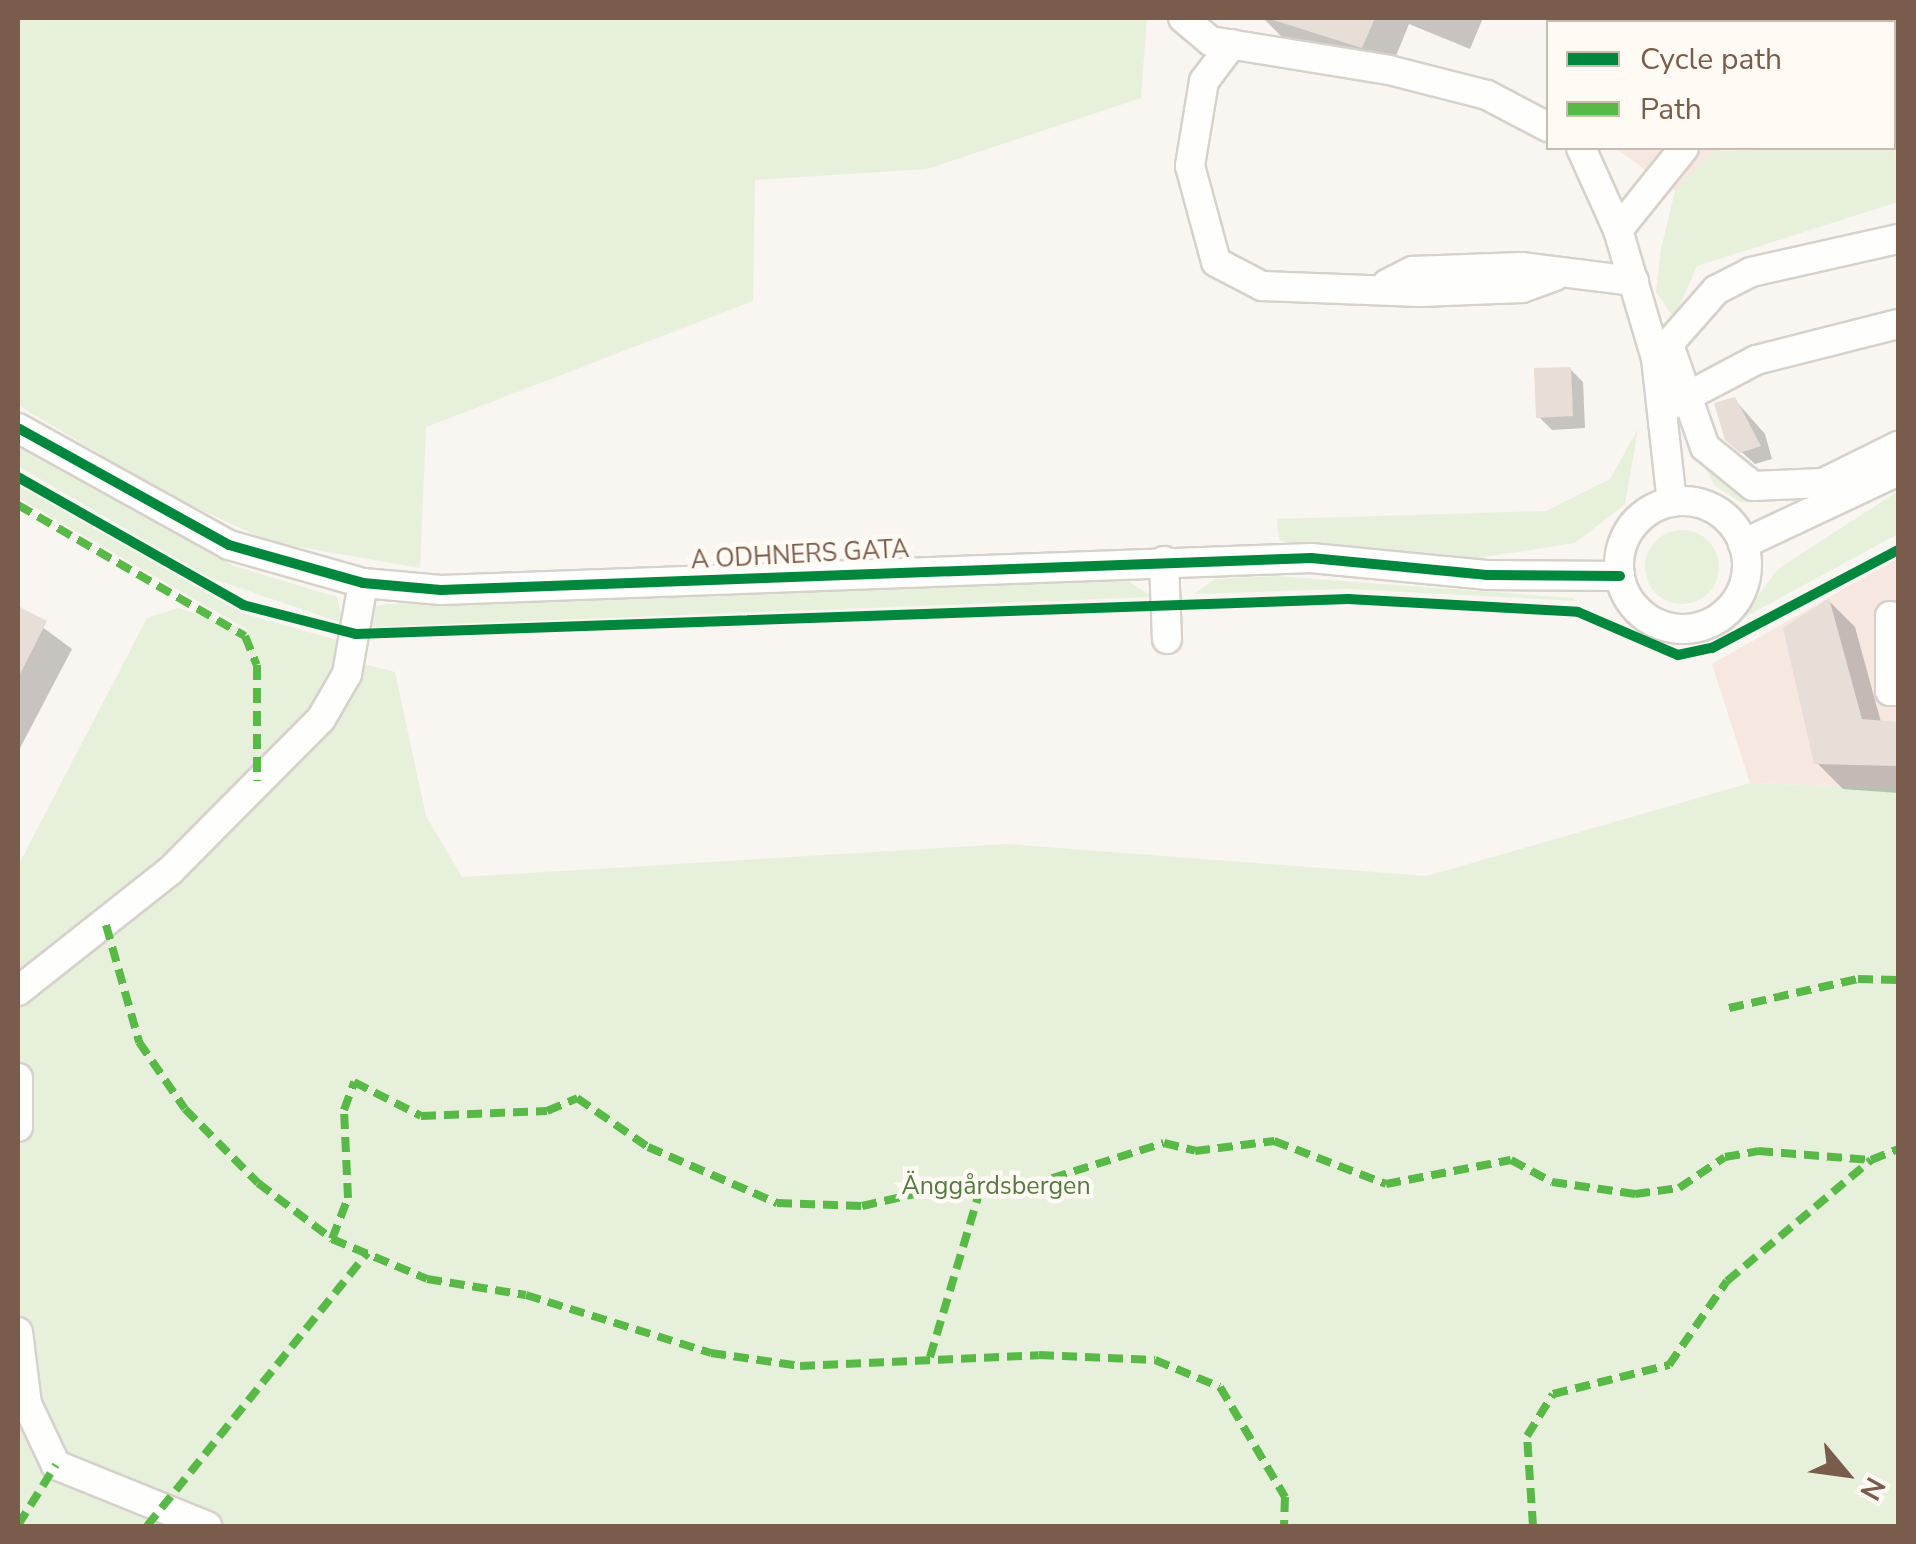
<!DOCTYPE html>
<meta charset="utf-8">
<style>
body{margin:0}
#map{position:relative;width:1916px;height:1544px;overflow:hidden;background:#f9f5f0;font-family:"Nunito Sans",sans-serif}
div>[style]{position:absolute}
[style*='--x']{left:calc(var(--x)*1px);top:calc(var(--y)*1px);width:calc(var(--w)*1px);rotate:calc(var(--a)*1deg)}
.commercial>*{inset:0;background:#f6e8e1}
.green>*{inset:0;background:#e7f0db}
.round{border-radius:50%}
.shadow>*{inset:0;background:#0003}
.building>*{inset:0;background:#e6ded7}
.roads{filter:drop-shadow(2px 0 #d7d1cb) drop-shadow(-2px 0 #d7d1cb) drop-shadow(0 2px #d7d1cb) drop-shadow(0 -2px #d7d1cb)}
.minor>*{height:28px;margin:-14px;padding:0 14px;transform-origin:14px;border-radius:14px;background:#fefefd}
.minor>.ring{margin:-14px;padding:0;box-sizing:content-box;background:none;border:28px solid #fefefd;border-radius:50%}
.quiet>*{height:8px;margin-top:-4px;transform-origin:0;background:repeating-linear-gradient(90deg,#58b947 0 15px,transparent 0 23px)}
.cycleway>*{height:10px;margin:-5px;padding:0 5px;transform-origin:5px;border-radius:5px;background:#00873e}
span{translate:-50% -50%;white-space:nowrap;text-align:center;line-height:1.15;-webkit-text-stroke:9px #fffaf3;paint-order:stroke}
.street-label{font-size:25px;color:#7a5c4d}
.park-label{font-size:25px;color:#537a41}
.frame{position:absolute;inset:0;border:20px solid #7a5c4d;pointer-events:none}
.legend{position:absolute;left:1546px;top:20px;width:350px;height:130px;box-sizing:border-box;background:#fffaf3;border:2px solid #cabbb1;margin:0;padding:12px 18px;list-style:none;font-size:30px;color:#7a5c4d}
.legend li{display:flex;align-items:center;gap:20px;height:50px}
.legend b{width:50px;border:2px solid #cabbb1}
.north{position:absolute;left:1796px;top:1424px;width:100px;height:100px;-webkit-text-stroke:8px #fffaf3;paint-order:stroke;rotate:119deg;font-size:28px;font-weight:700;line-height:40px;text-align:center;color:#7a5c4d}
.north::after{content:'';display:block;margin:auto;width:35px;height:45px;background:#7a5c4d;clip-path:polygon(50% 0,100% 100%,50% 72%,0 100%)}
</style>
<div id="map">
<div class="commercial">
<div style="clip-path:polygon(1619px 18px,1898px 18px,1898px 120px,1894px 22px)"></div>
<div style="clip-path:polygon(1615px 148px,1723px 148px,1675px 191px)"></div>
<div style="clip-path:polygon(1898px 558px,1898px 788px,1750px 783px,1712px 664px)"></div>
</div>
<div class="green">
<div style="clip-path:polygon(18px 18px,1147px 18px,1141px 98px,927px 169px,755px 180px,753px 301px,426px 427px,420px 568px,271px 542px,166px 494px,18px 405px)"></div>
<div style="clip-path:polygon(1894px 118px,1898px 202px,1697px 266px,1674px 318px,1656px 292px,1661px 249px,1675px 191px,1712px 151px,1894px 148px)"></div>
<div style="clip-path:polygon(1638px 429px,1625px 504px,1575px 543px,1478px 558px,1279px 541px,1277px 519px,1546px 511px,1610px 479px)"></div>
<div style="clip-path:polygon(18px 447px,234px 566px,337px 597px,343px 623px,210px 578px,18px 466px)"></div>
<div style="clip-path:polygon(1694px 448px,1702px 449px,1810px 497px,1740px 502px,1715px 486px)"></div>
<div style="clip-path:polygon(18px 485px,242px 613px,344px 642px,343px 659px,395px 672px,426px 816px,462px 877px,1007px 844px,1427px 876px,1750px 783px,1898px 788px,1898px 1526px,18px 1526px,18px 866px,147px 618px,178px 608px,250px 631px,18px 498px)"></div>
<div style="clip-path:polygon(1898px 491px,1898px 534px,1741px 619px,1778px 569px)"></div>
<div class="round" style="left:1645px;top:530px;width:74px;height:74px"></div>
<div style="clip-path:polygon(1276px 576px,1572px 598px,1577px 601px,1347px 589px,1194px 594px,1215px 579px)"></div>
<div style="clip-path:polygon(1128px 581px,1153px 597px,368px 627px,375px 606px,392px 604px)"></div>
</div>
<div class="shadow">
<div style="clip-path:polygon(1263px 18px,1483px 18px,1470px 49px,1409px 24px,1389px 73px,1285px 40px)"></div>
<div style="clip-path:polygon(1672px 18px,1881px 18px,1671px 22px)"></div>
<div style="clip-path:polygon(1894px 59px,1898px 60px,1898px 96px,1894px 91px)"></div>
<div style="clip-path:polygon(1570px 369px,1583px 382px,1585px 428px,1552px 430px,1539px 417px)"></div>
<div style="clip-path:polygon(1735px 400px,1765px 434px,1772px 459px,1755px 464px,1727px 439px)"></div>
<div style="clip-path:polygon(1829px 601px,1855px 627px,1881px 722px,1898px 723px,1898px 793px,1843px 789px,1816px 762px)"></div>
<div style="clip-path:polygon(18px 609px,72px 649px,18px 752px)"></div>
</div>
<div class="building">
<div style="clip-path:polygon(1267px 18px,1375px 18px,1362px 48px)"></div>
<div style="clip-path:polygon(1571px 367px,1573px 416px,1536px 418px,1534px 368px)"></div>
<div style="clip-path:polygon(1735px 397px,1761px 446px,1740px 453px,1725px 440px,1714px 403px)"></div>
<div style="clip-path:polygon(1829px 598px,1862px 719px,1898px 722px,1898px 766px,1814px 764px,1783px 628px)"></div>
<div style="clip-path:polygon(18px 606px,47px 621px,18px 678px)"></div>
</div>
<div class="roads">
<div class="minor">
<div style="--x:1183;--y:18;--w:35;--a:40"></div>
<div style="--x:1210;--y:41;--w:181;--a:9.2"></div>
<div style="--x:1389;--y:70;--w:101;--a:14.3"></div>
<div style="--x:1487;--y:95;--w:69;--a:27.7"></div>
<div style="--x:1578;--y:22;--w:4;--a:-76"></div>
<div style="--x:1232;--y:44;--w:46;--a:127.1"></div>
<div style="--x:1204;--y:81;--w:86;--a:99.4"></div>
<div style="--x:1190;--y:166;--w:99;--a:74.8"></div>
<div style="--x:1216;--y:262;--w:52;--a:27.6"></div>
<div style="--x:1262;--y:286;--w:158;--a:2.2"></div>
<div style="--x:1420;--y:292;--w:102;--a:-2.2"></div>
<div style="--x:1522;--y:288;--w:35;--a:-20"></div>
<div style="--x:1581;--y:148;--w:90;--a:65.7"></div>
<div style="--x:1618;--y:230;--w:134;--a:73.5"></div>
<div style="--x:1656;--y:358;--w:145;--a:83.7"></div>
<div style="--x:1618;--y:230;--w:105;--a:-51.2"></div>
<div style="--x:1387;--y:284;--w:29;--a:-27"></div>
<div style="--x:1413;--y:271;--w:108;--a:-2.1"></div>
<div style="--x:1521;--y:267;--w:114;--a:7.1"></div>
<div style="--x:1669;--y:345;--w:108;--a:70.6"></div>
<div style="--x:1705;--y:447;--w:62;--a:39.1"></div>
<div style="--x:1753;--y:486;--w:70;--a:-2.5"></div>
<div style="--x:1823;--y:483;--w:84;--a:-26.3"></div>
<div style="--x:1658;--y:356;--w:88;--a:-48.7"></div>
<div style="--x:1716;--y:290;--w:39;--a:-27"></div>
<div style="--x:1751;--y:272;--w:151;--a:-12.7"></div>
<div style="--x:1671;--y:405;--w:96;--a:-27.9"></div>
<div style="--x:1756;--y:360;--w:146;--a:-14.2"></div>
<div style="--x:18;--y:428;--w:241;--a:29"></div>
<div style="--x:229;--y:545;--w:139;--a:15.8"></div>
<div style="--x:363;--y:583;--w:78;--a:5.1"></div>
<div style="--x:441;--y:590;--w:871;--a:-2.11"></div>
<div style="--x:1311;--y:558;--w:176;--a:5.5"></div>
<div style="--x:1486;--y:575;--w:134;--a:0.4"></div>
<div class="ring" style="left:1619px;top:501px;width:100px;height:100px"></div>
<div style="--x:1743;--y:544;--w:171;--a:-25.2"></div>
<div style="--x:1164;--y:561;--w:78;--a:87.8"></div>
<div style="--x:1890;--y:616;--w:75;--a:90"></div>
<div style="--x:1890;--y:691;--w:8;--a:0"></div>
<div style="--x:18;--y:991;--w:194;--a:-38.3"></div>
<div style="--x:170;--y:871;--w:214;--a:-45.2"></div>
<div style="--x:321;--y:719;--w:52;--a:-60"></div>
<div style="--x:347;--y:674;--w:92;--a:-80"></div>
<div style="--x:18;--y:1078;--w:49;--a:90"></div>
<div style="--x:18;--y:1332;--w:73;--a:82.9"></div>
<div style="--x:27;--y:1404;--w:68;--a:64.6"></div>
<div style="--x:56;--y:1465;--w:163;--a:22"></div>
</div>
</div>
<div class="quiet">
<div style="--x:18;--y:505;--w:262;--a:30"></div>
<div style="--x:245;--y:636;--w:31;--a:68"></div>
<div style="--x:257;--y:665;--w:116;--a:90"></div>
<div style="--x:106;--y:925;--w:122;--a:74.2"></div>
<div style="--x:139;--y:1042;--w:81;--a:55.5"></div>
<div style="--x:185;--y:1109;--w:104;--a:45.4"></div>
<div style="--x:258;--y:1183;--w:93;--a:37.1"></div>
<div style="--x:332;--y:1239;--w:103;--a:22.8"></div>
<div style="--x:427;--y:1279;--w:100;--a:9.2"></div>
<div style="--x:526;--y:1295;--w:194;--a:17.4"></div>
<div style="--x:711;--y:1353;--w:90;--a:8.3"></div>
<div style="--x:800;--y:1366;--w:239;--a:-2.6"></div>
<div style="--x:1039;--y:1355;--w:116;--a:2.5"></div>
<div style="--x:1155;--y:1360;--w:70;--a:22.6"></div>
<div style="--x:1220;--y:1387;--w:128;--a:59.4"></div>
<div style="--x:1285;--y:1497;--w:29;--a:92"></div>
<div style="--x:1729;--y:1008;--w:132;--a:-12.7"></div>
<div style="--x:1858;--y:979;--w:40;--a:1.4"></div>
<div style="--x:332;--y:1239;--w:44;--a:-68.7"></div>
<div style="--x:348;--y:1198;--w:88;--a:-92.6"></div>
<div style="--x:344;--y:1110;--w:30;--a:-70"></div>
<div style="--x:354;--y:1082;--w:75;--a:26.9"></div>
<div style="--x:421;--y:1116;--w:126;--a:-2.3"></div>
<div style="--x:547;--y:1111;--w:33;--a:-23"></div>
<div style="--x:577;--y:1098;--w:86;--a:34.6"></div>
<div style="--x:648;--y:1147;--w:141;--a:23.5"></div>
<div style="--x:777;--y:1203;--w:85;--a:2"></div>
<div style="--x:862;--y:1206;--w:77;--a:-12.8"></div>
<div style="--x:937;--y:1189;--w:93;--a:-2.5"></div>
<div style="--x:1030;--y:1185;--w:140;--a:-17.4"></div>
<div style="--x:1164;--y:1143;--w:32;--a:14"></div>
<div style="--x:1195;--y:1151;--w:80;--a:-7.2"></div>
<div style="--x:1274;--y:1141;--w:120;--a:21"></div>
<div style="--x:1386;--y:1184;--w:127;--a:-10.9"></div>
<div style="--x:1511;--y:1160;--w:47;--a:28.2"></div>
<div style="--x:1552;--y:1182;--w:84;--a:8.2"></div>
<div style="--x:1635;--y:1194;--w:44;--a:-7.8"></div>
<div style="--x:1679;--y:1188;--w:55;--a:-34"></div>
<div style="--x:1725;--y:1157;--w:34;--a:-10"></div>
<div style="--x:1758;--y:1151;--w:113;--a:4.6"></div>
<div style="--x:1871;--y:1160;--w:29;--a:-22"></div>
<div style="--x:930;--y:1357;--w:174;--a:-73.3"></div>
<div style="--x:18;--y:1525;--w:71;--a:-57.7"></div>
<div style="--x:147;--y:1526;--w:351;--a:-51.1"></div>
<div style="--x:1533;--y:1526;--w:90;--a:-93.8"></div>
<div style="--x:1527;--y:1436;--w:49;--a:-58.2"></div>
<div style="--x:1553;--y:1394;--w:120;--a:-14"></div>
<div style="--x:1669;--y:1365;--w:102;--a:-55.4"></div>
<div style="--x:1727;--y:1281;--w:188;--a:-40"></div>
</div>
<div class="cycleway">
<div style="--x:18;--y:428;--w:241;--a:29"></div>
<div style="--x:229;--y:545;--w:139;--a:15.8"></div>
<div style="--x:363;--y:583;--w:78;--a:5.1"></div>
<div style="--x:441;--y:590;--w:871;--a:-2.11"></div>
<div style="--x:1311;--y:558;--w:176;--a:5.5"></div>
<div style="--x:1486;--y:575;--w:134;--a:0.4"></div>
<div style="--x:18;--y:477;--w:259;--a:29.6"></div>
<div style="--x:243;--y:605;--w:117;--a:14.4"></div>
<div style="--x:356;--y:634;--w:993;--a:-2.02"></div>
<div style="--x:1348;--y:599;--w:230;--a:3.2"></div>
<div style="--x:1578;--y:612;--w:109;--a:23.3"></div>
<div style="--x:1678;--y:655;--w:35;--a:-12"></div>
<div style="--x:1712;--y:648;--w:210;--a:-27.8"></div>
</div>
<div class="street-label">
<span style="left:800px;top:555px;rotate:-3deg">A ODHNERS GATA</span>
</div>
<div class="park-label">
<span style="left:996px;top:1186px">Änggårdsbergen</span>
</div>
<div class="frame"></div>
<ul class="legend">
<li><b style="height:12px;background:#00873e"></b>Cycle path</li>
<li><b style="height:12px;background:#58b947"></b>Path</li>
</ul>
<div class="north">N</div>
</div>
